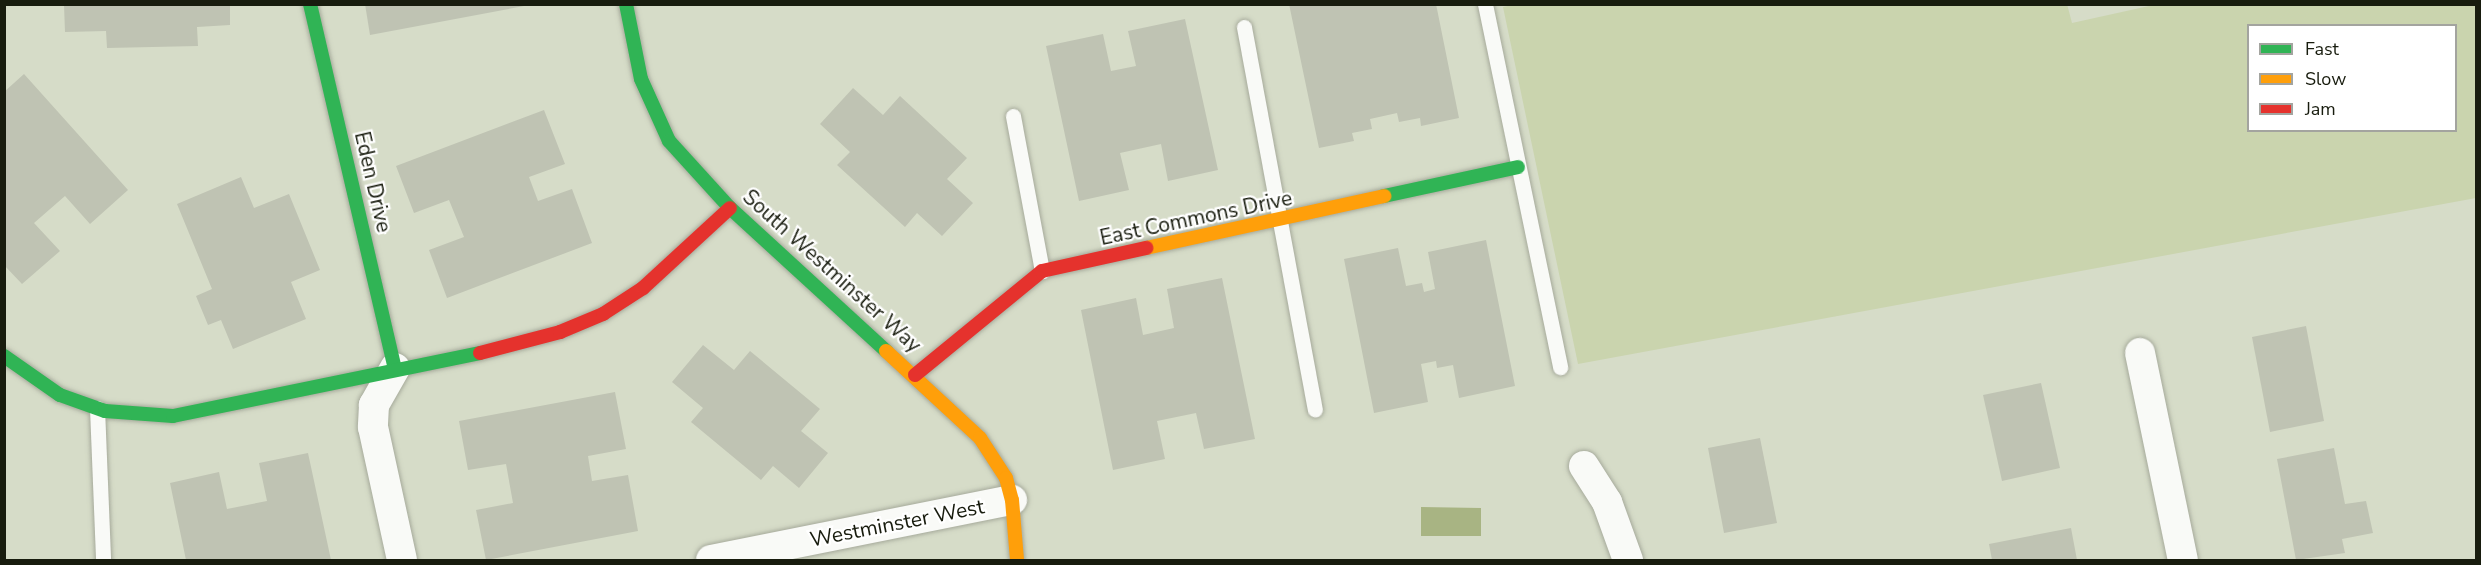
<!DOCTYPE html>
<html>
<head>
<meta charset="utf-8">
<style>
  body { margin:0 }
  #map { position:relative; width:2481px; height:565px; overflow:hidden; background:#d6dcc8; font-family:"Nunito Sans",sans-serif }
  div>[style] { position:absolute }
  .green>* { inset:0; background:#cad4ae }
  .water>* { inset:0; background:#a8b483 }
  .building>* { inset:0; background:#bfc3b3 }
  .roads { filter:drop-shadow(0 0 2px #a6aa9b) drop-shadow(0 0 2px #a6aa9b) }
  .lane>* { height:15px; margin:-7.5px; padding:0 7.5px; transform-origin:7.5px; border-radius:7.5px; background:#f9faf7 }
  .street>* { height:30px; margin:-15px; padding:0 15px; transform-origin:15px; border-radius:15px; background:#f9faf7 }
  .fast>* { height:14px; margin:-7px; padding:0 7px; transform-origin:7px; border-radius:7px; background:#30b455 }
  .slow>* { height:14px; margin:-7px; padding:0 7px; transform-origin:7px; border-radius:7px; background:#ff9f0a }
  .jam>* { height:14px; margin:-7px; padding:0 7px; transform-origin:7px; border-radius:7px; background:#e5322d }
  span { translate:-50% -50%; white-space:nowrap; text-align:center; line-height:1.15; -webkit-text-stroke:4.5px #fff; paint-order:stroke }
  .street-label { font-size:21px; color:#181c0e }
  .frame { position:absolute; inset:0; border:6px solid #181c0e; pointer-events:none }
  .legend { position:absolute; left:2247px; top:24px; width:210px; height:108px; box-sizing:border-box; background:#fff; border:2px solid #a3a49f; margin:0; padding:8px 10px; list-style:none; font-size:18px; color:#181c0e }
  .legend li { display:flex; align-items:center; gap:12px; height:30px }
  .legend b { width:30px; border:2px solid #a3a49f }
</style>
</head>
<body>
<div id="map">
  <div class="green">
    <div style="clip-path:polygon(evenodd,1517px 4px,2067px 4px,2072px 23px,2158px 4px,2476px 5px,2476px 198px,1578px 364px,1503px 7px,1517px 4px,2248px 26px,2456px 26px,2456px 130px,2248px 130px,2248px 26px)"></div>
  </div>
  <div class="water">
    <div style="clip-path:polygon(1421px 507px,1481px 508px,1481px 536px,1421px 536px)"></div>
  </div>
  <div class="building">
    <div style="clip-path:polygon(365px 4px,524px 4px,524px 6px,370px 35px)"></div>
    <div style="clip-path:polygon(1289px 4px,1436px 4px,1459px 118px,1421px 126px,1420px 118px,1399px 122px,1397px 113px,1370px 119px,1372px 129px,1352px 133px,1354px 141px,1319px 148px)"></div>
    <div style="clip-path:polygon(64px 5px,230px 5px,230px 25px,197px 27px,198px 46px,107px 48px,106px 31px,65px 32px)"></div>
    <div style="clip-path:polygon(1185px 19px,1218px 170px,1168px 181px,1161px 144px,1120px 153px,1129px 190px,1079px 201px,1046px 46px,1103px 34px,1111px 71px,1136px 66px,1128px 31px)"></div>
    <div style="clip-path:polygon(24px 74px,128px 190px,90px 224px,65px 196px,34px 223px,60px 251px,22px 284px,4px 265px,4px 92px)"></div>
    <div style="clip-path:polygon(853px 88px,883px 115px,900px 96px,967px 158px,947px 179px,973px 203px,942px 236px,917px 213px,905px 227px,837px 165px,850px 152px,820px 124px)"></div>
    <div style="clip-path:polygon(544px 110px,565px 164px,529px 177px,538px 201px,572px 189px,592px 243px,447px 298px,429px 250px,464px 237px,449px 200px,414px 213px,396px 166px)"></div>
    <div style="clip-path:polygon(241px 177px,254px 208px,289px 194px,320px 270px,291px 282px,306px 319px,233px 349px,221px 320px,208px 325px,196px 296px,212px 289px,177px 204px)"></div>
    <div style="clip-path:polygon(1486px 240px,1515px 386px,1459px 398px,1453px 365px,1437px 368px,1436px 361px,1421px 364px,1428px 402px,1374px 413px,1344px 259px,1398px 248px,1406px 286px,1422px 283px,1424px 292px,1435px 289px,1428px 252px)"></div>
    <div style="clip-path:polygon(1222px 278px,1255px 439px,1204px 449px,1196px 413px,1157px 421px,1165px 459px,1113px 470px,1081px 310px,1136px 298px,1143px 335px,1174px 328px,1167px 289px)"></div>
    <div style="clip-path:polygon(2306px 326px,2324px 421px,2270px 432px,2252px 337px)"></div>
    <div style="clip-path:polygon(703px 345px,734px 370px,750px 351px,820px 409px,801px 431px,828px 453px,799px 488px,773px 466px,761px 480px,691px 422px,703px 408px,672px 382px)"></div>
    <div style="clip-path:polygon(2041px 383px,2060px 468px,2002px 481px,1983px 395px)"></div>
    <div style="clip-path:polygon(615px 392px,626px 449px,588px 456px,592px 481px,628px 475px,638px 531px,486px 560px,476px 510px,513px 503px,506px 464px,468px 470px,459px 421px)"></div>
    <div style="clip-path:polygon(1760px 438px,1777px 523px,1724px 533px,1708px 448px)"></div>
    <div style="clip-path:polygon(2334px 448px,2345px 504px,2366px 501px,2373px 533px,2342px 539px,2345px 553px,2296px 560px,2277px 459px)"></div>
    <div style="clip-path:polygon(308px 453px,331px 560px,186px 560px,170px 483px,219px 472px,227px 509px,267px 501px,259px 463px)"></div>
    <div style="clip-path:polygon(2071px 528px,2077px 560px,1992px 560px,1989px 544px)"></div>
  </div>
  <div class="roads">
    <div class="lane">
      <div style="left:1485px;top:4px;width:371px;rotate:78.3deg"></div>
      <div style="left:1244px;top:27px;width:389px;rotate:79.5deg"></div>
      <div style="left:1013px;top:116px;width:158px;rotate:79.4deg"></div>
      <div style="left:97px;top:408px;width:152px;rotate:87.7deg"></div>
    </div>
    <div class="street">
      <div style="left:2140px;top:353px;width:211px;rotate:78.3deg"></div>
      <div style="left:395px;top:368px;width:43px;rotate:119.6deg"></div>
      <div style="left:374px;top:405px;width:22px;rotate:93deg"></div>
      <div style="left:373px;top:427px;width:136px;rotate:77.7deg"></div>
      <div style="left:1584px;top:466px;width:43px;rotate:57.4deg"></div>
      <div style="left:1607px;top:502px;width:62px;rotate:70.1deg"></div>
      <div style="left:711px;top:560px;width:307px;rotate:-11.3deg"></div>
    </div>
    <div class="fast">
      <div style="left:310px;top:4px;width:374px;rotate:76.9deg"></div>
      <div style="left:626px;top:4px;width:76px;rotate:78.7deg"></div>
      <div style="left:641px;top:79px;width:68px;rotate:65.7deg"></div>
      <div style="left:669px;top:141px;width:91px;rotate:47.7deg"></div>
      <div style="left:730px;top:208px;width:212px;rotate:42.5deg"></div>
      <div style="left:1384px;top:196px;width:137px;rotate:-12.2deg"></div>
      <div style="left:4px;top:356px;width:68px;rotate:34.9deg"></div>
      <div style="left:60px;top:395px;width:48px;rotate:19.6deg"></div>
      <div style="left:105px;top:411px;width:68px;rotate:4.2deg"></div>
      <div style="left:173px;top:416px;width:313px;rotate:-11.6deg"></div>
    </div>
    <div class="slow">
      <div style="left:1146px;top:248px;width:244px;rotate:-12.3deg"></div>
      <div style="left:886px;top:351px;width:128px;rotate:42.8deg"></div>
      <div style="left:980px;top:438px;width:48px;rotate:57deg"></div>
      <div style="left:1006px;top:478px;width:23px;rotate:75deg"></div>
      <div style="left:1012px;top:500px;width:60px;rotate:85.2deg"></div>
    </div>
    <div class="jam">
      <div style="left:480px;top:353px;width:83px;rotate:-14.7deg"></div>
      <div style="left:560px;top:332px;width:47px;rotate:-22.7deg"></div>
      <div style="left:603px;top:314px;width:48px;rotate:-33deg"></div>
      <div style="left:643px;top:288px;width:118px;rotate:-42.6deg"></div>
      <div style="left:915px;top:375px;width:164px;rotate:-39.3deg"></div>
      <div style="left:1042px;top:271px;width:107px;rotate:-12.5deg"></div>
    </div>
  </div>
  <div class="street-label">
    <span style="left:373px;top:182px;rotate:77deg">Eden Drive</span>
    <span style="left:1196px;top:218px;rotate:-12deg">East Commons Drive</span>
    <span style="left:832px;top:271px;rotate:42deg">South Westminster Way</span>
    <span style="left:897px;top:523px;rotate:-11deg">Westminster West</span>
  </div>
  <div class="frame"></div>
  <ul class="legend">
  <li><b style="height:8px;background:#30b455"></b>Fast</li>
  <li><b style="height:8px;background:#ff9f0a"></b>Slow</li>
  <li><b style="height:8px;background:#e5322d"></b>Jam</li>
  </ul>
</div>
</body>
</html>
